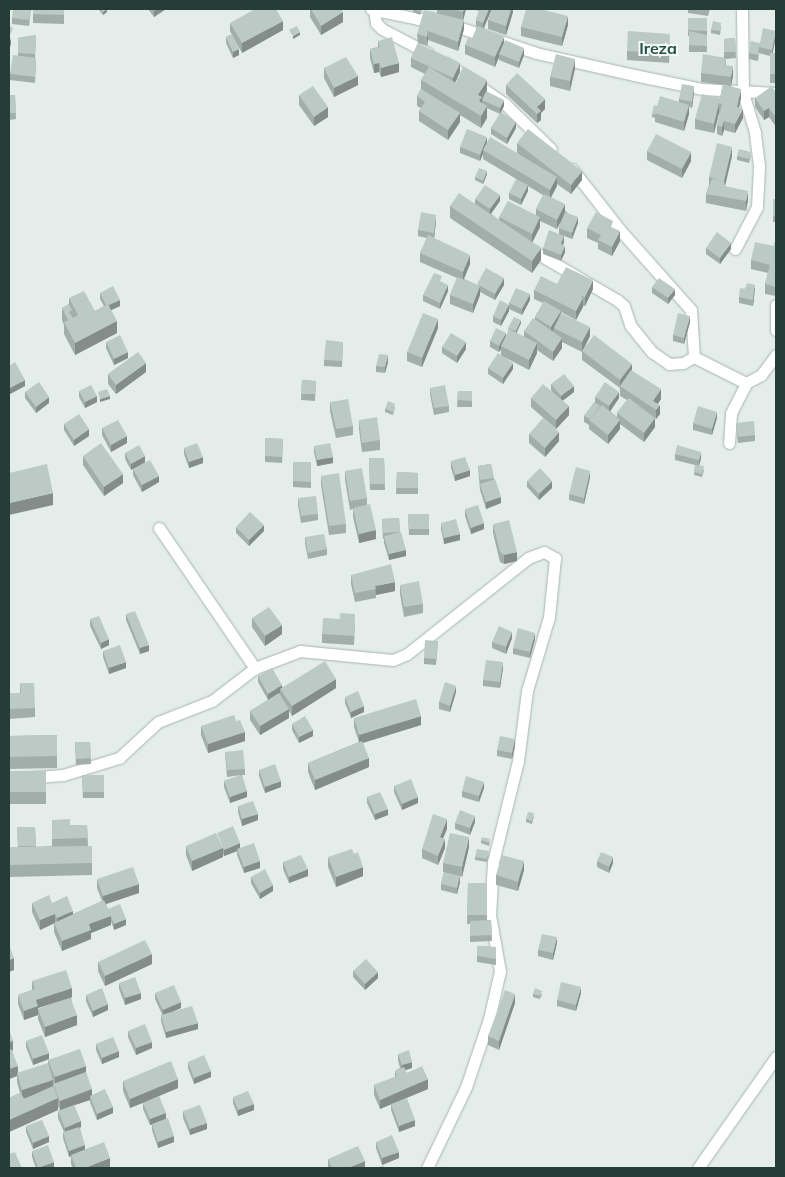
<!DOCTYPE html>
<html>
<head>
<meta charset="utf-8">
<style>
  body { margin:0 }
  #map { position:relative; width:785px; height:1177px; overflow:hidden; background:#e4ede9; font-family:Mulish,sans-serif }
  div>[style] { position:absolute }
  .roads { filter:drop-shadow(0 0 1px #a7b5b0) drop-shadow(0 0 1px #a7b5b0) }
  .minor>* { height:11px; margin:-5.5px; padding:0 5.5px; transform-origin:5.5px; border-radius:5.5px; background:#fff }
  .wall>* { inset:0; background:#a2aea9 }
  .shaded-wall>* { inset:0; background:#848d8a }
  .building>* { inset:0; background:#bccac5 }
  span { translate:-50% -50%; white-space:nowrap; text-align:center; line-height:1.15; -webkit-text-stroke:4px #f5f9f7; paint-order:stroke }
  .quarter-label { font-size:16px; color:#214f44; font-weight:700 }
  .frame { position:absolute; inset:0; border:10px solid #243e37; pointer-events:none }
</style>
</head>
<body>
<div id="map">
  <div class="roads">
    <div class="minor">
      <div style="left:371px;top:9px;width:48px;rotate:12deg"></div>
      <div style="left:418px;top:19px;width:13px;rotate:-4deg"></div>
      <div style="left:431px;top:18px;width:111px;rotate:18.4deg"></div>
      <div style="left:536px;top:53px;width:100px;rotate:12.7deg"></div>
      <div style="left:634px;top:75px;width:69px;rotate:11.6deg"></div>
      <div style="left:702px;top:89px;width:74px;rotate:3.1deg"></div>
      <div style="left:374px;top:10px;width:13px;rotate:81deg"></div>
      <div style="left:376px;top:23px;width:8px;rotate:45deg"></div>
      <div style="left:382px;top:29px;width:52px;rotate:27.6deg"></div>
      <div style="left:446px;top:63px;width:72px;rotate:34.8deg"></div>
      <div style="left:505px;top:104px;width:64px;rotate:44.4deg"></div>
      <div style="left:528px;top:248px;width:103px;rotate:30.3deg"></div>
      <div style="left:617px;top:300px;width:9px;rotate:41deg"></div>
      <div style="left:624px;top:306px;width:20px;rotate:72deg"></div>
      <div style="left:630px;top:325px;width:35px;rotate:51deg"></div>
      <div style="left:652px;top:352px;width:21px;rotate:35deg"></div>
      <div style="left:669px;top:364px;width:14px;rotate:-4deg"></div>
      <div style="left:683px;top:363px;width:13px;rotate:-29deg"></div>
      <div style="left:694px;top:357px;width:47px;rotate:-93.7deg"></div>
      <div style="left:691px;top:310px;width:107px;rotate:-131.6deg"></div>
      <div style="left:620px;top:230px;width:78px;rotate:-128.2deg"></div>
      <div style="left:735px;top:249px;width:47px;rotate:-62.4deg"></div>
      <div style="left:757px;top:207px;width:41px;rotate:-87.2deg"></div>
      <div style="left:759px;top:166px;width:34px;rotate:-97deg"></div>
      <div style="left:755px;top:132px;width:41px;rotate:-107.1deg"></div>
      <div style="left:743px;top:93px;width:84px;rotate:-90.7deg"></div>
      <div style="left:776px;top:305px;width:25px;rotate:90deg"></div>
      <div style="left:694px;top:357px;width:58px;rotate:26.6deg"></div>
      <div style="left:729px;top:443px;width:30px;rotate:-86deg"></div>
      <div style="left:731px;top:413px;width:34px;rotate:-63deg"></div>
      <div style="left:746px;top:383px;width:17px;rotate:-28deg"></div>
      <div style="left:761px;top:375px;width:25px;rotate:-53deg"></div>
      <div style="left:159px;top:528px;width:170px;rotate:55.6deg"></div>
      <div style="left:9px;top:779px;width:54px;rotate:-4.2deg"></div>
      <div style="left:63px;top:775px;width:59px;rotate:-16.9deg"></div>
      <div style="left:119px;top:758px;width:53px;rotate:-42.7deg"></div>
      <div style="left:158px;top:722px;width:58px;rotate:-21.3deg"></div>
      <div style="left:212px;top:701px;width:54px;rotate:-37.5deg"></div>
      <div style="left:255px;top:668px;width:48px;rotate:-20.7deg"></div>
      <div style="left:300px;top:651px;width:93px;rotate:5.5deg"></div>
      <div style="left:393px;top:660px;width:15px;rotate:-23deg"></div>
      <div style="left:407px;top:654px;width:154px;rotate:-38.4deg"></div>
      <div style="left:528px;top:558px;width:17px;rotate:-21deg"></div>
      <div style="left:544px;top:552px;width:13px;rotate:29deg"></div>
      <div style="left:555px;top:558px;width:59px;rotate:95.8deg"></div>
      <div style="left:549px;top:617px;width:77px;rotate:106.6deg"></div>
      <div style="left:527px;top:691px;width:71px;rotate:97.3deg"></div>
      <div style="left:518px;top:761px;width:104px;rotate:103.9deg"></div>
      <div style="left:493px;top:862px;width:53px;rotate:93.2deg"></div>
      <div style="left:490px;top:915px;width:57px;rotate:79.9deg"></div>
      <div style="left:500px;top:971px;width:49px;rotate:102.9deg"></div>
      <div style="left:489px;top:1019px;width:72px;rotate:108.7deg"></div>
      <div style="left:466px;top:1087px;width:90px;rotate:115.7deg"></div>
      <div style="left:698px;top:1168px;width:136px;rotate:-54.9deg"></div>
    </div>
  </div>
  <div class="wall">
    <div style="clip-path:polygon(31px 9px,29px 26px,12px 24px,12px 18px)"></div>
    <div style="clip-path:polygon(33px 9px,64px 9px,64px 24px,33px 23px)"></div>
    <div style="clip-path:polygon(99px 9px,107px 9px,107px 12px,103px 15px,99px 10px)"></div>
    <div style="clip-path:polygon(148px 9px,166px 9px,154px 17px)"></div>
    <div style="clip-path:polygon(310px 9px,341px 9px,343px 22px,321px 35px,310px 17px)"></div>
    <div style="clip-path:polygon(413px 9px,422px 9px,420px 15px,413px 12px)"></div>
    <div style="clip-path:polygon(437px 9px,466px 9px,463px 20px,464px 29px,458px 51px,428px 40px,427px 46px,418px 43px,460px 72px,455px 83px,487px 92px,504px 106px,501px 112px,516px 128px,507px 144px,491px 134px,491px 128px,500px 114px,487px 108px,487px 118px,481px 128px,460px 115px,460px 122px,448px 140px,419px 121px,419px 111px,421px 108px,417px 106px,417px 96px,421px 89px,421px 80px,425px 74px,411px 67px,411px 58px,418px 43px,417px 34px,437px 13px)"></div>
    <div style="clip-path:polygon(474px 9px,492px 9px,484px 28px,504px 43px,524px 55px,519px 68px,499px 60px,499px 57px,495px 67px,465px 54px,465px 45px,472px 39px,477px 27px,476px 26px,476px 20px,479px 11px)"></div>
    <div style="clip-path:polygon(513px 9px,513px 12px,506px 35px,488px 29px,488px 20px)"></div>
    <div style="clip-path:polygon(688px 9px,710px 9px,708px 16px,688px 13px)"></div>
    <div style="clip-path:polygon(688px 18px,707px 18px,707px 52px,689px 52px,689px 36px,688px 36px)"></div>
    <div style="clip-path:polygon(230px 23px,283px 30px,242px 53px,234px 39px,239px 55px,233px 58px,226px 43px,226px 37px,232px 34px,230px 32px)"></div>
    <div style="clip-path:polygon(568px 25px,562px 46px,521px 36px,521px 27px)"></div>
    <div style="clip-path:polygon(721px 26px,720px 35px,711px 33px,711px 30px)"></div>
    <div style="clip-path:polygon(36px 35px,35px 58px,36px 64px,35px 83px,10px 80px,10px 74px,18px 56px,18px 38px)"></div>
    <div style="clip-path:polygon(776px 37px,772px 53px,776px 53px,776px 83px,770px 83px,770px 56px,759px 53px,758px 61px,749px 59px,749px 53px,760px 43px)"></div>
    <div style="clip-path:polygon(735px 38px,736px 58px,726px 59px,726px 65px,733px 76px,731px 86px,741px 98px,739px 108px,743px 118px,735px 133px,724px 130px,722px 136px,717px 134px,717px 125px,720px 113px,719px 113px,714px 133px,695px 129px,695px 119px,720px 98px,723px 85px,701px 82px,701px 73px,724px 57px,724px 39px)"></div>
    <div style="clip-path:polygon(378px 41px,399px 72px,381px 77px,379px 72px,374px 73px,370px 58px,370px 49px,378px 47px)"></div>
    <div style="clip-path:polygon(670px 43px,669px 63px,627px 60px,627px 51px)"></div>
    <div style="clip-path:polygon(324px 68px,358px 85px,334px 97px,324px 78px)"></div>
    <div style="clip-path:polygon(575px 68px,570px 91px,550px 86px,550px 77px)"></div>
    <div style="clip-path:polygon(506px 85px,545px 109px,541px 113px,541px 120px,537px 123px,506px 94px)"></div>
    <div style="clip-path:polygon(694px 92px,692px 108px,689px 107px,689px 114px,684px 131px,655px 122px,655px 118px,652px 117px,652px 114px,657px 106px,679px 102px,679px 99px)"></div>
    <div style="clip-path:polygon(776px 92px,776px 127px,769px 117px,764px 120px,755px 107px,755px 98px)"></div>
    <div style="clip-path:polygon(9px 95px,15px 95px,16px 119px,9px 120px)"></div>
    <div style="clip-path:polygon(299px 95px,328px 117px,314px 126px,299px 105px)"></div>
    <div style="clip-path:polygon(487px 143px,520px 155px,517px 153px,517px 143px,582px 180px,571px 194px,557px 184px,557px 186px,551px 197px,578px 223px,572px 239px,564px 236px,564px 242px,563px 245px,565px 252px,561px 261px,543px 254px,543px 248px,559px 234px,559px 228px,561px 221px,557px 229px,540px 221px,540px 227px,532px 242px,541px 260px,532px 273px,450px 218px,450px 206px,475px 204px,475px 199px,500px 201px,491px 214px,499px 220px,499px 217px,536px 216px,536px 209px,543px 195px,528px 186px,528px 191px,521px 205px,509px 199px,509px 193px,518px 180px,483px 159px,483px 154px,480px 161px,460px 153px,460px 147px)"></div>
    <div style="clip-path:polygon(647px 151px,691px 161px,682px 178px,647px 160px)"></div>
    <div style="clip-path:polygon(751px 155px,749px 163px,737px 160px,737px 156px)"></div>
    <div style="clip-path:polygon(732px 156px,725px 186px,748px 200px,746px 211px,706px 203px,706px 194px,709px 185px,709px 177px)"></div>
    <div style="clip-path:polygon(487px 174px,483px 184px,475px 180px,475px 177px)"></div>
    <div style="clip-path:polygon(773px 199px,776px 199px,776px 222px,773px 222px)"></div>
    <div style="clip-path:polygon(436px 221px,434px 238px,470px 264px,464px 279px,477px 285px,504px 285px,495px 300px,480px 292px,480px 295px,473px 313px,450px 304px,450px 295px,457px 278px,420px 262px,420px 253px,427px 238px,418px 236px,418px 230px)"></div>
    <div style="clip-path:polygon(587px 228px,620px 241px,612px 256px,598px 249px,598px 243px,587px 238px)"></div>
    <div style="clip-path:polygon(776px 243px,776px 296px,765px 294px,765px 284px,768px 273px,751px 269px,751px 260px,774px 246px)"></div>
    <div style="clip-path:polygon(706px 248px,731px 249px,720px 264px,706px 254px)"></div>
    <div style="clip-path:polygon(442px 282px,448px 291px,440px 309px,423px 301px,423px 295px)"></div>
    <div style="clip-path:polygon(557px 284px,593px 289px,585px 306px,583px 306px,576px 320px,561px 312px,561px 315px,590px 336px,582px 352px,562px 342px,562px 348px,553px 361px,537px 350px,537px 353px,529px 370px,504px 357px,513px 369px,503px 384px,488px 374px,488px 368px,501px 355px,501px 349px,499px 352px,490px 347px,490px 341px,506px 336px,509px 331px,508px 328px,521px 323px,516px 333px,524px 337px,524px 331px,535px 320px,535px 317px,543px 303px,534px 299px,534px 290px)"></div>
    <div style="clip-path:polygon(652px 287px,675px 295px,668px 304px,652px 293px)"></div>
    <div style="clip-path:polygon(755px 288px,753px 306px,739px 303px,739px 297px,745px 289px)"></div>
    <div style="clip-path:polygon(100px 293px,120px 306px,111px 310px,117px 333px,75px 355px,64px 334px,64px 325px,62px 320px,62px 308px,69px 304px,69px 298px,95px 311px,104px 306px,100px 299px)"></div>
    <div style="clip-path:polygon(530px 300px,522px 315px,509px 309px,509px 311px,501px 326px,493px 322px,493px 316px,509px 305px,509px 303px)"></div>
    <div style="clip-path:polygon(690px 322px,684px 344px,673px 341px,673px 335px)"></div>
    <div style="clip-path:polygon(438px 328px,422px 367px,407px 361px,407px 352px)"></div>
    <div style="clip-path:polygon(106px 342px,128px 358px,114px 365px,106px 348px)"></div>
    <div style="clip-path:polygon(343px 342px,342px 367px,324px 366px,324px 360px)"></div>
    <div style="clip-path:polygon(442px 347px,466px 349px,457px 363px,442px 353px)"></div>
    <div style="clip-path:polygon(582px 351px,632px 371px,661px 399px,658px 404px,660px 414px,656px 419px,655px 418px,655px 427px,644px 442px,620px 424px,620px 429px,608px 444px,589px 429px,589px 425px,584px 422px,584px 416px,595px 402px,595px 397px,619px 398px,610px 411px,617px 417px,617px 413px,627px 400px,620px 396px,620px 388px,582px 360px)"></div>
    <div style="clip-path:polygon(388px 362px,385px 373px,376px 372px,376px 366px)"></div>
    <div style="clip-path:polygon(9px 366px,25px 386px,10px 394px,9px 391px)"></div>
    <div style="clip-path:polygon(146px 372px,116px 394px,108px 384px,108px 374px)"></div>
    <div style="clip-path:polygon(302px 380px,316px 381px,315px 401px,301px 400px)"></div>
    <div style="clip-path:polygon(551px 384px,574px 392px,562px 401px,569px 415px,556px 429px,531px 407px,531px 398px,553px 393px,551px 390px)"></div>
    <div style="clip-path:polygon(430px 388px,449px 406px,449px 412px,434px 415px,430px 394px)"></div>
    <div style="clip-path:polygon(79px 391px,97px 402px,85px 408px,79px 397px)"></div>
    <div style="clip-path:polygon(458px 391px,472px 391px,472px 407px,457px 407px)"></div>
    <div style="clip-path:polygon(25px 392px,49px 403px,36px 413px,25px 398px)"></div>
    <div style="clip-path:polygon(330px 402px,353px 426px,353px 435px,336px 438px,330px 411px)"></div>
    <div style="clip-path:polygon(395px 407px,393px 415px,385px 412px,385px 409px)"></div>
    <div style="clip-path:polygon(717px 418px,712px 435px,693px 430px,693px 423px)"></div>
    <div style="clip-path:polygon(359px 420px,380px 440px,380px 450px,362px 452px,359px 429px)"></div>
    <div style="clip-path:polygon(736px 423px,755px 435px,755px 441px,738px 443px)"></div>
    <div style="clip-path:polygon(64px 424px,89px 436px,74px 446px,64px 430px)"></div>
    <div style="clip-path:polygon(102px 428px,127px 443px,111px 452px,102px 435px)"></div>
    <div style="clip-path:polygon(529px 434px,559px 441px,545px 457px,529px 443px)"></div>
    <div style="clip-path:polygon(265px 438px,283px 439px,282px 463px,265px 462px)"></div>
    <div style="clip-path:polygon(314px 446px,333px 463px,317px 466px,314px 452px)"></div>
    <div style="clip-path:polygon(184px 448px,203px 463px,189px 468px,184px 454px)"></div>
    <div style="clip-path:polygon(125px 453px,145px 462px,159px 482px,142px 492px,133px 475px,133px 469px,144px 463px,131px 470px,125px 459px)"></div>
    <div style="clip-path:polygon(675px 454px,701px 458px,699px 466px,704px 470px,702px 477px,694px 475px,695px 465px,675px 460px)"></div>
    <div style="clip-path:polygon(83px 456px,123px 483px,104px 496px,83px 465px)"></div>
    <div style="clip-path:polygon(369px 458px,384px 458px,385px 490px,370px 490px)"></div>
    <div style="clip-path:polygon(451px 461px,470px 476px,455px 481px,451px 468px)"></div>
    <div style="clip-path:polygon(293px 462px,311px 462px,311px 488px,293px 487px)"></div>
    <div style="clip-path:polygon(491px 464px,494px 479px,501px 503px,486px 509px,480px 490px,478px 466px)"></div>
    <div style="clip-path:polygon(345px 471px,367px 498px,367px 505px,376px 539px,359px 543px,353px 517px,353px 509px,350px 510px,345px 480px)"></div>
    <div style="clip-path:polygon(397px 472px,418px 473px,418px 494px,396px 494px)"></div>
    <div style="clip-path:polygon(321px 476px,346px 524px,346px 533px,329px 535px,321px 485px)"></div>
    <div style="clip-path:polygon(590px 477px,584px 504px,569px 500px,569px 494px)"></div>
    <div style="clip-path:polygon(527px 481px,552px 488px,539px 500px,527px 487px)"></div>
    <div style="clip-path:polygon(298px 498px,318px 514px,318px 520px,301px 523px,298px 505px)"></div>
    <div style="clip-path:polygon(465px 509px,484px 529px,471px 534px,465px 516px)"></div>
    <div style="clip-path:polygon(408px 514px,429px 514px,429px 535px,409px 535px)"></div>
    <div style="clip-path:polygon(399px 518px,400px 533px,406px 556px,389px 560px,384px 543px,384px 539px,383px 539px,382px 519px)"></div>
    <div style="clip-path:polygon(441px 523px,460px 540px,444px 544px,441px 529px)"></div>
    <div style="clip-path:polygon(493px 524px,517px 561px,504px 564px,500px 562px,493px 533px)"></div>
    <div style="clip-path:polygon(236px 527px,264px 531px,249px 546px,236px 533px)"></div>
    <div style="clip-path:polygon(305px 537px,327px 549px,327px 555px,308px 559px,305px 543px)"></div>
    <div style="clip-path:polygon(351px 575px,395px 591px,376px 595px,376px 598px,355px 602px,351px 584px)"></div>
    <div style="clip-path:polygon(400px 585px,423px 604px,423px 613px,404px 617px,400px 594px)"></div>
    <div style="clip-path:polygon(126px 614px,149px 651px,140px 654px,126px 620px)"></div>
    <div style="clip-path:polygon(252px 618px,282px 634px,265px 646px,252px 627px)"></div>
    <div style="clip-path:polygon(90px 619px,109px 645px,101px 649px,90px 626px)"></div>
    <div style="clip-path:polygon(355px 623px,354px 645px,322px 643px,322px 634px)"></div>
    <div style="clip-path:polygon(512px 638px,506px 654px,492px 648px,492px 642px)"></div>
    <div style="clip-path:polygon(535px 639px,530px 658px,513px 654px,513px 648px)"></div>
    <div style="clip-path:polygon(438px 641px,436px 665px,424px 664px,424px 658px)"></div>
    <div style="clip-path:polygon(103px 651px,126px 668px,109px 674px,103px 657px)"></div>
    <div style="clip-path:polygon(503px 668px,500px 688px,483px 686px,483px 680px)"></div>
    <div style="clip-path:polygon(258px 676px,282px 687px,336px 688px,292px 716px,289px 711px,289px 718px,260px 735px,250px 720px,250px 711px,268px 700px,258px 682px)"></div>
    <div style="clip-path:polygon(20px 683px,35px 708px,35px 717px,9px 719px,9px 693px,20px 693px)"></div>
    <div style="clip-path:polygon(456px 692px,450px 712px,439px 709px,439px 702px)"></div>
    <div style="clip-path:polygon(345px 697px,364px 712px,351px 718px,345px 703px)"></div>
    <div style="clip-path:polygon(354px 718px,421px 725px,363px 743px,369px 767px,315px 790px,308px 772px,308px 763px,359px 742px,354px 727px)"></div>
    <div style="clip-path:polygon(236px 721px,245px 741px,208px 753px,201px 735px,201px 726px)"></div>
    <div style="clip-path:polygon(292px 724px,313px 736px,299px 743px,292px 730px)"></div>
    <div style="clip-path:polygon(57px 735px,57px 768px,9px 769px,9px 736px)"></div>
    <div style="clip-path:polygon(75px 742px,90px 742px,91px 764px,76px 765px)"></div>
    <div style="clip-path:polygon(515px 745px,512px 759px,497px 756px,497px 750px)"></div>
    <div style="clip-path:polygon(225px 752px,245px 769px,245px 775px,242px 775px,247px 797px,230px 803px,224px 787px,224px 781px,241px 775px,227px 777px)"></div>
    <div style="clip-path:polygon(259px 770px,281px 787px,265px 793px,259px 776px)"></div>
    <div style="clip-path:polygon(9px 771px,46px 771px,46px 804px,9px 804px)"></div>
    <div style="clip-path:polygon(82px 775px,104px 775px,104px 798px,83px 798px)"></div>
    <div style="clip-path:polygon(394px 786px,418px 803px,402px 810px,394px 792px)"></div>
    <div style="clip-path:polygon(484px 788px,479px 802px,462px 797px,462px 791px)"></div>
    <div style="clip-path:polygon(367px 797px,388px 815px,375px 820px,367px 803px)"></div>
    <div style="clip-path:polygon(238px 806px,258px 820px,242px 826px,238px 812px)"></div>
    <div style="clip-path:polygon(534px 816px,532px 824px,526px 822px,526px 819px)"></div>
    <div style="clip-path:polygon(52px 820px,70px 825px,87px 825px,88px 846px,92px 846px,92px 875px,9px 877px,9px 847px,18px 847px,17px 827px,35px 827px,36px 847px,52px 846px)"></div>
    <div style="clip-path:polygon(475px 822px,470px 835px,455px 829px,455px 823px)"></div>
    <div style="clip-path:polygon(447px 829px,443px 838px,445px 848px,438px 865px,422px 858px,422px 849px)"></div>
    <div style="clip-path:polygon(481px 840px,490px 842px,489px 846px,481px 843px)"></div>
    <div style="clip-path:polygon(186px 846px,240px 848px,260px 868px,244px 873px,237px 855px,237px 851px,224px 856px,223px 854px,223px 857px,192px 871px,186px 855px)"></div>
    <div style="clip-path:polygon(469px 847px,462px 877px,460px 876px,460px 882px,457px 894px,441px 890px,441px 884px,444px 872px,443px 872px,443px 863px)"></div>
    <div style="clip-path:polygon(489px 855px,487px 862px,475px 860px,475px 857px)"></div>
    <div style="clip-path:polygon(328px 857px,363px 876px,336px 887px,328px 867px)"></div>
    <div style="clip-path:polygon(597px 861px,613px 863px,609px 873px,597px 867px)"></div>
    <div style="clip-path:polygon(283px 862px,308px 876px,289px 883px,283px 869px)"></div>
    <div style="clip-path:polygon(524px 870px,518px 891px,496px 885px,496px 875px)"></div>
    <div style="clip-path:polygon(251px 877px,273px 891px,260px 899px,251px 883px)"></div>
    <div style="clip-path:polygon(97px 879px,139px 893px,106px 904px,108px 909px,126px 925px,114px 930px,111px 921px,111px 925px,91px 933px,91px 939px,62px 951px,54px 932px,54px 923px,40px 930px,32px 912px,32px 903px,52px 903px,73px 914px,102px 901px,97px 888px)"></div>
    <div style="clip-path:polygon(468px 883px,487px 883px,487px 920px,491px 920px,492px 941px,470px 942px,470px 924px,467px 924px)"></div>
    <div style="clip-path:polygon(557px 943px,553px 960px,538px 956px,538px 950px)"></div>
    <div style="clip-path:polygon(477px 946px,496px 947px,496px 965px,477px 962px)"></div>
    <div style="clip-path:polygon(98px 962px,152px 964px,105px 986px,98px 971px)"></div>
    <div style="clip-path:polygon(353px 971px,378px 978px,365px 990px,353px 977px)"></div>
    <div style="clip-path:polygon(32px 981px,72px 997px,71px 998px,77px 1025px,45px 1037px,38px 1019px,38px 1009px,64px 1000px,38px 1008px,38px 1015px,24px 1020px,18px 1004px,18px 995px,32px 990px)"></div>
    <div style="clip-path:polygon(119px 983px,141px 999px,125px 1005px,119px 989px)"></div>
    <div style="clip-path:polygon(155px 993px,181px 1008px,173px 1011px,198px 1029px,166px 1038px,161px 1021px,161px 1015px,162px 1014px,155px 999px)"></div>
    <div style="clip-path:polygon(581px 993px,576px 1011px,557px 1006px,557px 1000px)"></div>
    <div style="clip-path:polygon(533px 994px,542px 994px,540px 999px,533px 997px)"></div>
    <div style="clip-path:polygon(86px 995px,108px 1010px,93px 1017px,86px 1001px)"></div>
    <div style="clip-path:polygon(515px 1003px,499px 1050px,488px 1045px,488px 1036px)"></div>
    <div style="clip-path:polygon(9px 1029px,13px 1050px,12px 1050px,18px 1073px,48px 1066px,48px 1060px,86px 1072px,92px 1095px,113px 1113px,97px 1120px,90px 1102px,90px 1100px,74px 1105px,81px 1127px,80px 1128px,85px 1149px,110px 1168px,73px 1168px,71px 1164px,71px 1156px,69px 1157px,63px 1138px,63px 1132px,64px 1132px,58px 1118px,58px 1111px,60px 1110px,58px 1106px,58px 1110px,9px 1132px,9px 1098px,20px 1093px,17px 1082px,17px 1076px,9px 1079px)"></div>
    <div style="clip-path:polygon(128px 1031px,152px 1048px,136px 1055px,128px 1037px)"></div>
    <div style="clip-path:polygon(26px 1041px,49px 1059px,33px 1065px,26px 1047px)"></div>
    <div style="clip-path:polygon(96px 1044px,119px 1057px,102px 1064px,96px 1050px)"></div>
    <div style="clip-path:polygon(398px 1054px,412px 1068px,405px 1070px,407px 1073px,428px 1089px,401px 1100px,415px 1126px,399px 1132px,391px 1110px,391px 1104px,380px 1109px,374px 1095px,374px 1085px,395px 1077px,395px 1071px,400px 1068px,398px 1060px)"></div>
    <div style="clip-path:polygon(188px 1062px,211px 1077px,194px 1084px,188px 1068px)"></div>
    <div style="clip-path:polygon(123px 1081px,178px 1088px,159px 1096px,174px 1142px,158px 1148px,152px 1130px,152px 1125px,150px 1125px,143px 1109px,143px 1103px,130px 1108px,123px 1091px)"></div>
    <div style="clip-path:polygon(233px 1097px,254px 1110px,238px 1116px,233px 1103px)"></div>
    <div style="clip-path:polygon(183px 1111px,207px 1129px,190px 1135px,183px 1118px)"></div>
    <div style="clip-path:polygon(26px 1126px,49px 1142px,33px 1149px,26px 1132px)"></div>
    <div style="clip-path:polygon(376px 1142px,399px 1158px,382px 1165px,376px 1148px)"></div>
    <div style="clip-path:polygon(32px 1151px,54px 1168px,36px 1168px,32px 1157px)"></div>
    <div style="clip-path:polygon(328px 1159px,365px 1168px,328px 1168px)"></div>
  </div>
  <div class="shaded-wall">
    <div style="clip-path:polygon(107px 9px,107px 12px,103px 15px,103px 12px)"></div>
    <div style="clip-path:polygon(157px 9px,166px 9px,154px 17px,154px 11px)"></div>
    <div style="clip-path:polygon(464px 9px,466px 9px,463px 21px,463px 12px)"></div>
    <div style="clip-path:polygon(489px 9px,492px 9px,483px 29px,483px 23px)"></div>
    <div style="clip-path:polygon(511px 9px,513px 9px,513px 12px,506px 35px,506px 26px)"></div>
    <div style="clip-path:polygon(343px 12px,343px 22px,321px 35px,321px 26px)"></div>
    <div style="clip-path:polygon(568px 16px,568px 25px,562px 46px,562px 37px)"></div>
    <div style="clip-path:polygon(464px 20px,464px 29px,458px 51px,458px 42px)"></div>
    <div style="clip-path:polygon(283px 21px,283px 30px,242px 53px,242px 43px)"></div>
    <div style="clip-path:polygon(428px 31px,428px 40px,427px 46px,427px 37px)"></div>
    <div style="clip-path:polygon(776px 31px,776px 37px,772px 56px,772px 50px)"></div>
    <div style="clip-path:polygon(300px 32px,300px 35px,293px 39px,293px 36px)"></div>
    <div style="clip-path:polygon(504px 37px,504px 46px,499px 54px,499px 57px,495px 67px,495px 57px)"></div>
    <div style="clip-path:polygon(11px 38px,11px 44px,9px 50px,9px 44px)"></div>
    <div style="clip-path:polygon(524px 48px,524px 55px,519px 68px,519px 62px)"></div>
    <div style="clip-path:polygon(239px 49px,239px 55px,233px 58px,233px 52px)"></div>
    <div style="clip-path:polygon(575px 59px,575px 68px,570px 91px,570px 81px)"></div>
    <div style="clip-path:polygon(379px 63px,379px 72px,374px 73px,374px 64px)"></div>
    <div style="clip-path:polygon(399px 63px,399px 72px,381px 77px,381px 68px)"></div>
    <div style="clip-path:polygon(460px 63px,460px 72px,453px 87px,453px 78px)"></div>
    <div style="clip-path:polygon(733px 66px,733px 76px,731px 86px,731px 77px)"></div>
    <div style="clip-path:polygon(358px 76px,358px 85px,334px 97px,334px 88px)"></div>
    <div style="clip-path:polygon(487px 80px,487px 92px,482px 101px,482px 110px,478px 95px)"></div>
    <div style="clip-path:polygon(694px 86px,694px 92px,692px 108px,692px 102px)"></div>
    <div style="clip-path:polygon(741px 89px,741px 98px,737px 116px,737px 107px)"></div>
    <div style="clip-path:polygon(545px 99px,545px 109px,541px 113px,541px 120px,537px 123px,537px 107px)"></div>
    <div style="clip-path:polygon(504px 100px,504px 106px,500px 114px,500px 108px)"></div>
    <div style="clip-path:polygon(719px 103px,719px 113px,714px 133px,714px 124px)"></div>
    <div style="clip-path:polygon(689px 105px,689px 114px,684px 131px,684px 122px)"></div>
    <div style="clip-path:polygon(487px 106px,487px 118px,481px 128px,481px 116px)"></div>
    <div style="clip-path:polygon(328px 107px,328px 117px,314px 126px,314px 117px)"></div>
    <div style="clip-path:polygon(769px 108px,769px 117px,764px 120px,764px 111px)"></div>
    <div style="clip-path:polygon(743px 109px,743px 118px,735px 133px,735px 124px)"></div>
    <div style="clip-path:polygon(460px 113px,460px 122px,448px 140px,448px 130px)"></div>
    <div style="clip-path:polygon(724px 121px,724px 130px,722px 136px,722px 127px)"></div>
    <div style="clip-path:polygon(516px 122px,516px 128px,507px 144px,507px 138px)"></div>
    <div style="clip-path:polygon(487px 137px,487px 143px,483px 150px,483px 154px,480px 161px,480px 155px)"></div>
    <div style="clip-path:polygon(732px 147px,732px 156px,724px 190px,724px 181px)"></div>
    <div style="clip-path:polygon(691px 152px,691px 161px,682px 178px,682px 169px)"></div>
    <div style="clip-path:polygon(487px 171px,487px 174px,483px 184px,483px 181px)"></div>
    <div style="clip-path:polygon(582px 171px,582px 180px,571px 194px,571px 185px)"></div>
    <div style="clip-path:polygon(557px 177px,557px 186px,550px 199px,550px 190px)"></div>
    <div style="clip-path:polygon(528px 185px,528px 191px,521px 205px,521px 199px)"></div>
    <div style="clip-path:polygon(748px 191px,748px 200px,746px 211px,746px 201px)"></div>
    <div style="clip-path:polygon(500px 195px,500px 201px,490px 215px,490px 209px)"></div>
    <div style="clip-path:polygon(565px 204px,565px 213px,557px 229px,557px 220px)"></div>
    <div style="clip-path:polygon(436px 215px,436px 221px,434px 239px,434px 233px)"></div>
    <div style="clip-path:polygon(540px 217px,540px 227px,532px 243px,532px 234px)"></div>
    <div style="clip-path:polygon(578px 217px,578px 223px,572px 239px,572px 233px)"></div>
    <div style="clip-path:polygon(620px 231px,620px 241px,612px 256px,612px 247px)"></div>
    <div style="clip-path:polygon(564px 236px,564px 242px,561px 250px,561px 244px)"></div>
    <div style="clip-path:polygon(731px 243px,731px 249px,720px 264px,720px 258px)"></div>
    <div style="clip-path:polygon(565px 246px,565px 252px,561px 261px,561px 255px)"></div>
    <div style="clip-path:polygon(541px 248px,541px 260px,532px 273px,532px 261px)"></div>
    <div style="clip-path:polygon(470px 255px,470px 264px,463px 281px,463px 272px)"></div>
    <div style="clip-path:polygon(504px 278px,504px 285px,495px 300px,495px 294px)"></div>
    <div style="clip-path:polygon(593px 280px,593px 289px,585px 306px,585px 297px)"></div>
    <div style="clip-path:polygon(448px 285px,448px 291px,440px 309px,440px 303px)"></div>
    <div style="clip-path:polygon(755px 285px,754px 296px,753px 306px,753px 292px)"></div>
    <div style="clip-path:polygon(480px 286px,480px 295px,473px 313px,473px 304px)"></div>
    <div style="clip-path:polygon(675px 289px,675px 295px,668px 304px,668px 298px)"></div>
    <div style="clip-path:polygon(530px 294px,530px 300px,522px 315px,522px 309px)"></div>
    <div style="clip-path:polygon(583px 298px,583px 307px,576px 320px,576px 311px)"></div>
    <div style="clip-path:polygon(120px 300px,120px 306px,107px 312px,107px 306px)"></div>
    <div style="clip-path:polygon(509px 305px,509px 311px,501px 326px,501px 320px)"></div>
    <div style="clip-path:polygon(561px 311px,561px 317px,551px 333px,551px 327px)"></div>
    <div style="clip-path:polygon(690px 316px,690px 322px,684px 344px,684px 338px)"></div>
    <div style="clip-path:polygon(438px 319px,438px 328px,422px 367px,422px 358px)"></div>
    <div style="clip-path:polygon(521px 320px,521px 323px,516px 334px,516px 331px)"></div>
    <div style="clip-path:polygon(117px 321px,117px 333px,75px 355px,75px 343px)"></div>
    <div style="clip-path:polygon(590px 327px,590px 336px,582px 352px,582px 342px)"></div>
    <div style="clip-path:polygon(506px 333px,506px 339px,501px 346px,501px 349px,499px 352px,499px 346px)"></div>
    <div style="clip-path:polygon(562px 338px,562px 348px,553px 361px,553px 352px)"></div>
    <div style="clip-path:polygon(466px 342px,466px 349px,457px 363px,457px 356px)"></div>
    <div style="clip-path:polygon(537px 343px,537px 353px,529px 370px,529px 360px)"></div>
    <div style="clip-path:polygon(128px 352px,128px 358px,114px 365px,114px 359px)"></div>
    <div style="clip-path:polygon(388px 355px,388px 362px,385px 373px,385px 367px)"></div>
    <div style="clip-path:polygon(146px 363px,146px 372px,116px 394px,116px 385px)"></div>
    <div style="clip-path:polygon(513px 363px,513px 369px,503px 384px,503px 378px)"></div>
    <div style="clip-path:polygon(632px 364px,632px 373px,620px 386px,620px 389px,620px 380px)"></div>
    <div style="clip-path:polygon(25px 380px,25px 386px,10px 394px,10px 388px)"></div>
    <div style="clip-path:polygon(574px 386px,574px 392px,561px 402px,561px 396px)"></div>
    <div style="clip-path:polygon(661px 389px,661px 399px,654px 409px,653px 401px)"></div>
    <div style="clip-path:polygon(619px 392px,619px 398px,609px 413px,609px 406px)"></div>
    <div style="clip-path:polygon(97px 396px,97px 402px,85px 408px,85px 402px)"></div>
    <div style="clip-path:polygon(110px 396px,110px 399px,100px 402px,100px 399px)"></div>
    <div style="clip-path:polygon(49px 397px,49px 403px,36px 413px,36px 407px)"></div>
    <div style="clip-path:polygon(660px 405px,660px 414px,656px 419px,656px 410px)"></div>
    <div style="clip-path:polygon(569px 406px,569px 415px,556px 429px,556px 420px)"></div>
    <div style="clip-path:polygon(717px 412px,717px 418px,712px 435px,712px 429px)"></div>
    <div style="clip-path:polygon(655px 418px,655px 427px,644px 442px,644px 433px)"></div>
    <div style="clip-path:polygon(620px 420px,620px 429px,608px 444px,608px 435px)"></div>
    <div style="clip-path:polygon(89px 429px,89px 436px,74px 446px,74px 440px)"></div>
    <div style="clip-path:polygon(559px 432px,559px 441px,545px 457px,545px 448px)"></div>
    <div style="clip-path:polygon(127px 436px,127px 443px,111px 452px,111px 445px)"></div>
    <div style="clip-path:polygon(701px 452px,701px 458px,699px 466px,699px 460px)"></div>
    <div style="clip-path:polygon(145px 456px,145px 462px,131px 470px,131px 464px)"></div>
    <div style="clip-path:polygon(203px 457px,203px 463px,189px 468px,189px 462px)"></div>
    <div style="clip-path:polygon(333px 457px,333px 463px,317px 466px,317px 460px)"></div>
    <div style="clip-path:polygon(470px 470px,470px 476px,455px 481px,455px 475px)"></div>
    <div style="clip-path:polygon(590px 471px,590px 477px,584px 504px,584px 498px)"></div>
    <div style="clip-path:polygon(123px 474px,123px 483px,104px 496px,104px 487px)"></div>
    <div style="clip-path:polygon(159px 476px,159px 482px,142px 492px,142px 485px)"></div>
    <div style="clip-path:polygon(552px 481px,552px 488px,539px 500px,539px 494px)"></div>
    <div style="clip-path:polygon(53px 493px,53px 505px,9px 515px,9px 503px)"></div>
    <div style="clip-path:polygon(501px 497px,501px 503px,486px 509px,486px 502px)"></div>
    <div style="clip-path:polygon(484px 523px,484px 529px,471px 534px,471px 528px)"></div>
    <div style="clip-path:polygon(264px 525px,264px 531px,249px 546px,249px 540px)"></div>
    <div style="clip-path:polygon(376px 530px,376px 539px,359px 543px,359px 534px)"></div>
    <div style="clip-path:polygon(460px 534px,460px 540px,444px 544px,444px 538px)"></div>
    <div style="clip-path:polygon(406px 550px,406px 556px,389px 560px,389px 554px)"></div>
    <div style="clip-path:polygon(517px 552px,517px 561px,504px 564px,504px 555px)"></div>
    <div style="clip-path:polygon(395px 582px,395px 591px,376px 595px,375px 586px)"></div>
    <div style="clip-path:polygon(282px 625px,282px 634px,265px 646px,265px 636px)"></div>
    <div style="clip-path:polygon(512px 632px,512px 638px,506px 654px,506px 647px)"></div>
    <div style="clip-path:polygon(535px 633px,535px 639px,530px 658px,530px 652px)"></div>
    <div style="clip-path:polygon(109px 639px,109px 645px,101px 649px,101px 643px)"></div>
    <div style="clip-path:polygon(149px 645px,149px 651px,140px 654px,140px 648px)"></div>
    <div style="clip-path:polygon(126px 662px,126px 668px,109px 674px,109px 668px)"></div>
    <div style="clip-path:polygon(503px 662px,503px 668px,500px 688px,500px 682px)"></div>
    <div style="clip-path:polygon(336px 679px,336px 688px,292px 716px,292px 706px)"></div>
    <div style="clip-path:polygon(282px 685px,282px 692px,280px 689px,280px 693px,268px 700px,268px 694px)"></div>
    <div style="clip-path:polygon(456px 686px,456px 692px,450px 712px,450px 706px)"></div>
    <div style="clip-path:polygon(364px 706px,364px 712px,351px 718px,351px 712px)"></div>
    <div style="clip-path:polygon(289px 709px,289px 718px,260px 735px,260px 726px)"></div>
    <div style="clip-path:polygon(421px 716px,421px 725px,359px 744px,359px 735px)"></div>
    <div style="clip-path:polygon(313px 730px,313px 736px,299px 743px,299px 737px)"></div>
    <div style="clip-path:polygon(245px 732px,245px 741px,208px 753px,208px 744px)"></div>
    <div style="clip-path:polygon(515px 739px,515px 745px,512px 759px,512px 753px)"></div>
    <div style="clip-path:polygon(369px 758px,369px 767px,315px 790px,315px 780px)"></div>
    <div style="clip-path:polygon(281px 781px,281px 787px,265px 793px,265px 787px)"></div>
    <div style="clip-path:polygon(484px 782px,484px 788px,479px 802px,479px 796px)"></div>
    <div style="clip-path:polygon(247px 791px,247px 797px,230px 803px,230px 797px)"></div>
    <div style="clip-path:polygon(418px 797px,418px 803px,402px 810px,402px 804px)"></div>
    <div style="clip-path:polygon(388px 809px,388px 815px,375px 820px,375px 814px)"></div>
    <div style="clip-path:polygon(258px 814px,258px 820px,242px 826px,242px 819px)"></div>
    <div style="clip-path:polygon(475px 816px,475px 822px,470px 835px,470px 828px)"></div>
    <div style="clip-path:polygon(447px 819px,447px 829px,440px 846px,440px 837px)"></div>
    <div style="clip-path:polygon(469px 837px,469px 847px,462px 877px,462px 867px)"></div>
    <div style="clip-path:polygon(445px 839px,445px 848px,438px 865px,438px 856px)"></div>
    <div style="clip-path:polygon(240px 843px,240px 850px,224px 856px,224px 850px)"></div>
    <div style="clip-path:polygon(223px 848px,223px 857px,192px 871px,192px 861px)"></div>
    <div style="clip-path:polygon(613px 857px,613px 863px,609px 873px,609px 867px)"></div>
    <div style="clip-path:polygon(260px 861px,260px 868px,244px 873px,244px 867px)"></div>
    <div style="clip-path:polygon(524px 861px,524px 870px,518px 891px,518px 882px)"></div>
    <div style="clip-path:polygon(363px 867px,363px 876px,336px 887px,336px 877px)"></div>
    <div style="clip-path:polygon(308px 869px,308px 876px,289px 883px,289px 877px)"></div>
    <div style="clip-path:polygon(460px 876px,460px 882px,457px 894px,457px 888px)"></div>
    <div style="clip-path:polygon(139px 884px,139px 893px,103px 905px,103px 896px)"></div>
    <div style="clip-path:polygon(273px 885px,273px 891px,260px 899px,260px 893px)"></div>
    <div style="clip-path:polygon(73px 911px,73px 920px,57px 927px,57px 918px)"></div>
    <div style="clip-path:polygon(55px 914px,55px 923px,40px 930px,40px 920px)"></div>
    <div style="clip-path:polygon(111px 916px,111px 925px,91px 933px,91px 939px,62px 951px,62px 941px,89px 924px)"></div>
    <div style="clip-path:polygon(126px 919px,126px 925px,114px 930px,114px 924px)"></div>
    <div style="clip-path:polygon(557px 937px,557px 943px,553px 960px,553px 953px)"></div>
    <div style="clip-path:polygon(152px 954px,152px 964px,105px 986px,105px 976px)"></div>
    <div style="clip-path:polygon(14px 958px,14px 970px,9px 972px,9px 960px)"></div>
    <div style="clip-path:polygon(378px 972px,378px 978px,365px 990px,365px 984px)"></div>
    <div style="clip-path:polygon(581px 987px,581px 993px,576px 1011px,576px 1005px)"></div>
    <div style="clip-path:polygon(72px 988px,72px 997px,38px 1008px,38px 1015px,24px 1020px,24px 1011px,36px 1000px)"></div>
    <div style="clip-path:polygon(141px 993px,141px 999px,125px 1005px,125px 998px)"></div>
    <div style="clip-path:polygon(515px 994px,515px 1003px,499px 1050px,499px 1041px)"></div>
    <div style="clip-path:polygon(181px 1002px,181px 1008px,163px 1016px,163px 1010px)"></div>
    <div style="clip-path:polygon(108px 1004px,108px 1010px,93px 1017px,93px 1011px)"></div>
    <div style="clip-path:polygon(77px 1015px,77px 1025px,45px 1037px,45px 1027px)"></div>
    <div style="clip-path:polygon(198px 1023px,198px 1029px,166px 1038px,166px 1032px)"></div>
    <div style="clip-path:polygon(13px 1041px,13px 1050px,9px 1052px,9px 1042px)"></div>
    <div style="clip-path:polygon(152px 1042px,152px 1048px,136px 1055px,136px 1048px)"></div>
    <div style="clip-path:polygon(119px 1051px,119px 1057px,102px 1064px,102px 1058px)"></div>
    <div style="clip-path:polygon(49px 1053px,49px 1059px,33px 1065px,33px 1059px)"></div>
    <div style="clip-path:polygon(412px 1062px,412px 1068px,402px 1071px,402px 1065px)"></div>
    <div style="clip-path:polygon(18px 1066px,18px 1075px,17px 1073px,17px 1076px,9px 1079px,9px 1069px)"></div>
    <div style="clip-path:polygon(86px 1066px,86px 1075px,55px 1086px,55px 1077px)"></div>
    <div style="clip-path:polygon(211px 1071px,211px 1077px,194px 1084px,194px 1078px)"></div>
    <div style="clip-path:polygon(178px 1079px,178px 1088px,130px 1108px,130px 1099px)"></div>
    <div style="clip-path:polygon(428px 1079px,428px 1089px,380px 1109px,380px 1100px)"></div>
    <div style="clip-path:polygon(53px 1080px,53px 1089px,22px 1099px,22px 1090px)"></div>
    <div style="clip-path:polygon(92px 1089px,92px 1099px,90px 1096px,90px 1100px,60px 1110px,60px 1101px)"></div>
    <div style="clip-path:polygon(58px 1098px,58px 1110px,9px 1132px,9px 1120px)"></div>
    <div style="clip-path:polygon(254px 1104px,254px 1110px,238px 1116px,238px 1110px)"></div>
    <div style="clip-path:polygon(113px 1107px,113px 1113px,97px 1120px,97px 1114px)"></div>
    <div style="clip-path:polygon(166px 1113px,166px 1119px,150px 1125px,150px 1119px)"></div>
    <div style="clip-path:polygon(415px 1120px,415px 1126px,399px 1132px,399px 1126px)"></div>
    <div style="clip-path:polygon(81px 1121px,81px 1127px,65px 1134px,65px 1128px)"></div>
    <div style="clip-path:polygon(207px 1123px,207px 1129px,190px 1135px,190px 1129px)"></div>
    <div style="clip-path:polygon(49px 1136px,49px 1142px,33px 1149px,33px 1143px)"></div>
    <div style="clip-path:polygon(174px 1136px,174px 1142px,158px 1148px,158px 1142px)"></div>
    <div style="clip-path:polygon(85px 1145px,85px 1151px,69px 1157px,69px 1151px)"></div>
    <div style="clip-path:polygon(399px 1152px,399px 1158px,382px 1165px,382px 1158px)"></div>
    <div style="clip-path:polygon(110px 1158px,110px 1168px,85px 1168px)"></div>
    <div style="clip-path:polygon(365px 1161px,365px 1168px,348px 1168px)"></div>
    <div style="clip-path:polygon(54px 1162px,54px 1168px,38px 1168px)"></div>
  </div>
  <div class="building">
    <div style="clip-path:polygon(13px 9px,31px 9px,29px 20px,12px 18px)"></div>
    <div style="clip-path:polygon(33px 9px,64px 9px,64px 15px,33px 14px)"></div>
    <div style="clip-path:polygon(100px 9px,107px 9px,103px 12px)"></div>
    <div style="clip-path:polygon(255px 9px,276px 9px,283px 21px,242px 43px,230px 23px)"></div>
    <div style="clip-path:polygon(311px 9px,341px 9px,343px 12px,321px 26px)"></div>
    <div style="clip-path:polygon(413px 9px,421px 9px,420px 11px)"></div>
    <div style="clip-path:polygon(451px 9px,464px 9px,463px 12px)"></div>
    <div style="clip-path:polygon(480px 9px,489px 9px,483px 23px,476px 20px)"></div>
    <div style="clip-path:polygon(492px 9px,511px 9px,506px 26px,488px 20px)"></div>
    <div style="clip-path:polygon(526px 9px,540px 9px,568px 16px,562px 37px,521px 27px)"></div>
    <div style="clip-path:polygon(424px 10px,464px 20px,458px 42px,428px 31px,427px 37px,417px 34px)"></div>
    <div style="clip-path:polygon(688px 18px,707px 18px,707px 31px,688px 30px)"></div>
    <div style="clip-path:polygon(713px 21px,721px 23px,720px 31px,711px 30px)"></div>
    <div style="clip-path:polygon(9px 26px,13px 28px,11px 34px,9px 33px)"></div>
    <div style="clip-path:polygon(297px 26px,300px 32px,293px 36px,289px 30px)"></div>
    <div style="clip-path:polygon(478px 26px,504px 37px,495px 57px,465px 45px,468px 38px,472px 39px)"></div>
    <div style="clip-path:polygon(763px 28px,776px 31px,772px 50px,759px 47px,758px 55px,749px 53px,751px 41px,760px 43px)"></div>
    <div style="clip-path:polygon(628px 31px,670px 34px,669px 54px,627px 51px)"></div>
    <div style="clip-path:polygon(689px 31px,707px 35px,707px 46px,689px 45px)"></div>
    <div style="clip-path:polygon(232px 34px,239px 49px,233px 52px,226px 37px)"></div>
    <div style="clip-path:polygon(36px 35px,35px 54px,18px 53px,18px 38px)"></div>
    <div style="clip-path:polygon(392px 37px,399px 63px,381px 68px,379px 63px,374px 64px,370px 49px,380px 47px,378px 41px)"></div>
    <div style="clip-path:polygon(735px 38px,736px 52px,724px 52px,724px 39px)"></div>
    <div style="clip-path:polygon(505px 40px,524px 48px,519px 62px,499px 54px)"></div>
    <div style="clip-path:polygon(418px 43px,460px 63px,453px 78px,411px 58px)"></div>
    <div style="clip-path:polygon(770px 53px,776px 53px,776px 74px,770px 74px)"></div>
    <div style="clip-path:polygon(556px 54px,575px 59px,570px 81px,550px 77px)"></div>
    <div style="clip-path:polygon(703px 54px,726px 58px,725px 65px,733px 66px,731px 77px,701px 73px)"></div>
    <div style="clip-path:polygon(13px 55px,36px 58px,35px 77px,10px 74px)"></div>
    <div style="clip-path:polygon(346px 57px,358px 76px,334px 88px,324px 68px)"></div>
    <div style="clip-path:polygon(463px 66px,487px 80px,478px 95px,482px 97px,479px 101px,487px 106px,481px 116px,421px 80px,429px 67px,456px 83px)"></div>
    <div style="clip-path:polygon(517px 73px,545px 99px,537px 107px,541px 111px,537px 114px,506px 85px)"></div>
    <div style="clip-path:polygon(682px 84px,694px 86px,692px 102px,679px 99px)"></div>
    <div style="clip-path:polygon(723px 84px,741px 89px,737px 107px,743px 109px,735px 124px,724px 121px,722px 127px,717px 125px,722px 104px,719px 103px,714px 124px,695px 119px,702px 94px,720px 98px)"></div>
    <div style="clip-path:polygon(313px 86px,328px 107px,314px 117px,299px 95px)"></div>
    <div style="clip-path:polygon(772px 86px,776px 92px,776px 118px,769px 108px,764px 111px,755px 98px)"></div>
    <div style="clip-path:polygon(421px 89px,460px 113px,448px 130px,419px 111px,425px 102px,417px 96px)"></div>
    <div style="clip-path:polygon(486px 91px,504px 100px,500px 108px,482px 100px)"></div>
    <div style="clip-path:polygon(9px 95px,15px 95px,16px 113px,9px 113px)"></div>
    <div style="clip-path:polygon(660px 96px,689px 105px,684px 122px,655px 113px)"></div>
    <div style="clip-path:polygon(654px 105px,657px 106px,655px 115px,652px 114px)"></div>
    <div style="clip-path:polygon(501px 112px,516px 122px,507px 138px,491px 128px)"></div>
    <div style="clip-path:polygon(467px 129px,487px 137px,480px 155px,460px 147px)"></div>
    <div style="clip-path:polygon(528px 129px,582px 171px,571px 185px,517px 143px)"></div>
    <div style="clip-path:polygon(656px 134px,691px 152px,682px 169px,647px 151px)"></div>
    <div style="clip-path:polygon(490px 137px,557px 177px,550px 190px,483px 150px)"></div>
    <div style="clip-path:polygon(717px 143px,732px 147px,724px 181px,725px 186px,748px 191px,746px 201px,706px 194px,712px 179px,721px 181px,709px 177px)"></div>
    <div style="clip-path:polygon(739px 149px,751px 152px,749px 159px,737px 156px)"></div>
    <div style="clip-path:polygon(479px 168px,487px 171px,483px 181px,475px 177px)"></div>
    <div style="clip-path:polygon(516px 179px,528px 185px,521px 199px,509px 193px)"></div>
    <div style="clip-path:polygon(485px 185px,500px 195px,490px 209px,475px 199px)"></div>
    <div style="clip-path:polygon(459px 193px,541px 248px,532px 261px,450px 206px)"></div>
    <div style="clip-path:polygon(544px 194px,565px 204px,557px 220px,536px 209px)"></div>
    <div style="clip-path:polygon(773px 199px,776px 199px,776px 216px,773px 216px)"></div>
    <div style="clip-path:polygon(508px 201px,540px 217px,532px 234px,499px 217px)"></div>
    <div style="clip-path:polygon(421px 212px,436px 215px,434px 233px,418px 230px)"></div>
    <div style="clip-path:polygon(565px 212px,578px 217px,572px 233px,559px 228px)"></div>
    <div style="clip-path:polygon(596px 212px,613px 221px,611px 227px,620px 231px,612px 247px,598px 240px,601px 235px,587px 228px)"></div>
    <div style="clip-path:polygon(549px 230px,564px 236px,561px 244px,565px 246px,561px 255px,543px 248px)"></div>
    <div style="clip-path:polygon(717px 232px,731px 243px,720px 258px,706px 248px)"></div>
    <div style="clip-path:polygon(428px 235px,470px 255px,463px 272px,420px 253px)"></div>
    <div style="clip-path:polygon(755px 242px,774px 246px,774px 243px,776px 243px,776px 287px,765px 284px,770px 265px,751px 260px)"></div>
    <div style="clip-path:polygon(566px 267px,593px 280px,585px 297px,580px 295px,583px 298px,576px 311px,534px 290px,541px 276px,557px 284px)"></div>
    <div style="clip-path:polygon(486px 268px,504px 278px,495px 294px,477px 284px)"></div>
    <div style="clip-path:polygon(434px 273px,442px 276px,440px 281px,448px 285px,440px 303px,423px 295px)"></div>
    <div style="clip-path:polygon(457px 277px,480px 286px,473px 304px,450px 295px)"></div>
    <div style="clip-path:polygon(659px 278px,675px 289px,668px 298px,652px 287px)"></div>
    <div style="clip-path:polygon(747px 283px,755px 285px,754px 290px,745px 289px)"></div>
    <div style="clip-path:polygon(113px 286px,120px 300px,109px 305px,108px 304px,106px 305px,100px 293px)"></div>
    <div style="clip-path:polygon(516px 288px,530px 294px,522px 309px,509px 303px)"></div>
    <div style="clip-path:polygon(740px 288px,754px 290px,753px 300px,739px 297px)"></div>
    <div style="clip-path:polygon(84px 291px,95px 311px,108px 304px,117px 321px,75px 343px,64px 322px,68px 320px,62px 308px,69px 304px,72px 310px,69px 312px,73px 318px,78px 315px,69px 298px)"></div>
    <div style="clip-path:polygon(500px 300px,509px 305px,501px 320px,493px 316px)"></div>
    <div style="clip-path:polygon(544px 301px,561px 311px,551px 327px,535px 317px)"></div>
    <div style="clip-path:polygon(423px 313px,438px 319px,422px 358px,407px 352px)"></div>
    <div style="clip-path:polygon(561px 313px,590px 327px,582px 342px,554px 328px)"></div>
    <div style="clip-path:polygon(678px 313px,690px 316px,684px 338px,673px 335px)"></div>
    <div style="clip-path:polygon(514px 317px,521px 320px,516px 331px,508px 328px)"></div>
    <div style="clip-path:polygon(533px 318px,562px 338px,553px 352px,524px 331px)"></div>
    <div style="clip-path:polygon(496px 328px,506px 333px,499px 346px,490px 341px)"></div>
    <div style="clip-path:polygon(509px 329px,537px 343px,529px 360px,501px 346px)"></div>
    <div style="clip-path:polygon(451px 333px,466px 342px,457px 356px,442px 347px)"></div>
    <div style="clip-path:polygon(120px 335px,128px 352px,114px 359px,106px 342px)"></div>
    <div style="clip-path:polygon(594px 335px,632px 364px,620px 380px,582px 351px)"></div>
    <div style="clip-path:polygon(326px 340px,343px 342px,342px 361px,324px 360px)"></div>
    <div style="clip-path:polygon(138px 352px,146px 363px,116px 385px,108px 374px)"></div>
    <div style="clip-path:polygon(498px 353px,513px 363px,503px 378px,488px 368px)"></div>
    <div style="clip-path:polygon(379px 354px,388px 355px,385px 367px,376px 366px)"></div>
    <div style="clip-path:polygon(15px 362px,25px 380px,10px 388px,9px 385px,9px 366px)"></div>
    <div style="clip-path:polygon(631px 370px,661px 389px,653px 401px,660px 405px,656px 410px,620px 386px)"></div>
    <div style="clip-path:polygon(564px 374px,574px 386px,561px 396px,551px 384px)"></div>
    <div style="clip-path:polygon(302px 380px,316px 381px,315px 394px,301px 394px)"></div>
    <div style="clip-path:polygon(39px 382px,49px 397px,36px 407px,25px 392px)"></div>
    <div style="clip-path:polygon(605px 382px,619px 392px,609px 406px,595px 397px)"></div>
    <div style="clip-path:polygon(543px 384px,569px 406px,556px 420px,531px 398px)"></div>
    <div style="clip-path:polygon(91px 385px,97px 396px,85px 402px,79px 391px)"></div>
    <div style="clip-path:polygon(445px 385px,449px 406px,434px 408px,430px 388px)"></div>
    <div style="clip-path:polygon(107px 389px,110px 396px,100px 399px,98px 392px)"></div>
    <div style="clip-path:polygon(458px 391px,472px 391px,472px 401px,457px 400px)"></div>
    <div style="clip-path:polygon(629px 398px,655px 418px,644px 433px,617px 413px)"></div>
    <div style="clip-path:polygon(348px 399px,353px 426px,336px 429px,330px 402px)"></div>
    <div style="clip-path:polygon(388px 401px,395px 404px,393px 412px,385px 409px)"></div>
    <div style="clip-path:polygon(594px 402px,600px 406px,590px 419px,584px 416px)"></div>
    <div style="clip-path:polygon(602px 405px,620px 420px,608px 435px,589px 420px)"></div>
    <div style="clip-path:polygon(698px 406px,717px 412px,712px 429px,693px 423px)"></div>
    <div style="clip-path:polygon(79px 414px,89px 429px,74px 440px,64px 424px)"></div>
    <div style="clip-path:polygon(377px 417px,380px 440px,362px 443px,359px 420px)"></div>
    <div style="clip-path:polygon(543px 418px,559px 432px,545px 448px,529px 434px)"></div>
    <div style="clip-path:polygon(118px 420px,127px 436px,111px 445px,102px 428px)"></div>
    <div style="clip-path:polygon(754px 421px,755px 435px,738px 437px,736px 423px)"></div>
    <div style="clip-path:polygon(265px 438px,283px 439px,282px 457px,265px 456px)"></div>
    <div style="clip-path:polygon(101px 443px,123px 474px,104px 487px,83px 456px)"></div>
    <div style="clip-path:polygon(197px 443px,203px 457px,189px 462px,184px 448px)"></div>
    <div style="clip-path:polygon(330px 443px,333px 457px,317px 460px,314px 446px)"></div>
    <div style="clip-path:polygon(139px 445px,145px 456px,131px 464px,125px 453px)"></div>
    <div style="clip-path:polygon(677px 445px,701px 452px,699px 460px,675px 454px)"></div>
    <div style="clip-path:polygon(465px 457px,470px 470px,455px 475px,451px 461px)"></div>
    <div style="clip-path:polygon(369px 458px,384px 458px,385px 484px,370px 484px)"></div>
    <div style="clip-path:polygon(150px 460px,159px 476px,142px 485px,133px 469px)"></div>
    <div style="clip-path:polygon(293px 462px,311px 462px,311px 482px,293px 481px)"></div>
    <div style="clip-path:polygon(47px 464px,53px 493px,9px 503px,9px 473px)"></div>
    <div style="clip-path:polygon(491px 464px,494px 478px,480px 480px,478px 466px)"></div>
    <div style="clip-path:polygon(695px 465px,704px 466px,702px 474px,694px 472px)"></div>
    <div style="clip-path:polygon(576px 467px,590px 471px,584px 498px,569px 494px)"></div>
    <div style="clip-path:polygon(362px 468px,367px 498px,350px 501px,345px 471px)"></div>
    <div style="clip-path:polygon(540px 468px,552px 481px,539px 494px,527px 481px)"></div>
    <div style="clip-path:polygon(397px 472px,418px 473px,418px 488px,396px 488px)"></div>
    <div style="clip-path:polygon(339px 473px,346px 524px,329px 526px,321px 476px)"></div>
    <div style="clip-path:polygon(495px 479px,501px 497px,486px 502px,480px 484px)"></div>
    <div style="clip-path:polygon(316px 496px,318px 514px,301px 516px,298px 498px)"></div>
    <div style="clip-path:polygon(370px 504px,376px 530px,359px 534px,353px 508px)"></div>
    <div style="clip-path:polygon(478px 505px,484px 523px,471px 528px,465px 509px)"></div>
    <div style="clip-path:polygon(250px 512px,264px 525px,249px 540px,236px 527px)"></div>
    <div style="clip-path:polygon(408px 514px,429px 514px,429px 529px,409px 529px)"></div>
    <div style="clip-path:polygon(399px 518px,400px 532px,383px 533px,382px 519px)"></div>
    <div style="clip-path:polygon(456px 519px,460px 534px,444px 538px,441px 523px)"></div>
    <div style="clip-path:polygon(509px 520px,517px 552px,504px 555px,500px 552px,493px 524px)"></div>
    <div style="clip-path:polygon(401px 532px,406px 550px,389px 554px,384px 536px)"></div>
    <div style="clip-path:polygon(324px 534px,327px 549px,308px 553px,305px 537px)"></div>
    <div style="clip-path:polygon(391px 564px,395px 582px,375px 586px,376px 589px,355px 593px,351px 575px)"></div>
    <div style="clip-path:polygon(419px 581px,423px 604px,404px 607px,400px 585px)"></div>
    <div style="clip-path:polygon(269px 607px,282px 625px,265px 636px,252px 618px)"></div>
    <div style="clip-path:polygon(135px 611px,149px 645px,140px 648px,126px 614px)"></div>
    <div style="clip-path:polygon(340px 613px,355px 614px,354px 636px,322px 634px,323px 618px,340px 619px)"></div>
    <div style="clip-path:polygon(99px 616px,109px 639px,101px 643px,90px 619px)"></div>
    <div style="clip-path:polygon(499px 626px,512px 632px,506px 647px,492px 642px)"></div>
    <div style="clip-path:polygon(518px 628px,535px 633px,530px 652px,513px 648px)"></div>
    <div style="clip-path:polygon(425px 640px,438px 641px,436px 659px,424px 658px)"></div>
    <div style="clip-path:polygon(120px 645px,126px 662px,109px 668px,103px 651px)"></div>
    <div style="clip-path:polygon(486px 660px,503px 662px,500px 682px,483px 680px)"></div>
    <div style="clip-path:polygon(325px 661px,336px 679px,292px 706px,280px 689px)"></div>
    <div style="clip-path:polygon(272px 668px,282px 685px,268px 694px,258px 676px)"></div>
    <div style="clip-path:polygon(445px 682px,456px 686px,450px 706px,439px 702px)"></div>
    <div style="clip-path:polygon(20px 683px,34px 683px,35px 708px,9px 709px,9px 693px,21px 693px)"></div>
    <div style="clip-path:polygon(358px 691px,364px 706px,351px 712px,345px 697px)"></div>
    <div style="clip-path:polygon(279px 693px,289px 709px,260px 726px,250px 711px)"></div>
    <div style="clip-path:polygon(416px 699px,421px 716px,359px 735px,354px 718px)"></div>
    <div style="clip-path:polygon(234px 715px,236px 721px,240px 720px,245px 732px,208px 744px,201px 726px)"></div>
    <div style="clip-path:polygon(305px 716px,313px 730px,299px 737px,292px 724px)"></div>
    <div style="clip-path:polygon(57px 735px,57px 756px,9px 757px,9px 736px)"></div>
    <div style="clip-path:polygon(500px 736px,515px 739px,512px 753px,497px 750px)"></div>
    <div style="clip-path:polygon(362px 741px,369px 758px,315px 780px,308px 763px)"></div>
    <div style="clip-path:polygon(75px 742px,90px 742px,91px 758px,76px 759px)"></div>
    <div style="clip-path:polygon(243px 750px,245px 769px,227px 770px,225px 752px)"></div>
    <div style="clip-path:polygon(275px 764px,281px 781px,265px 787px,259px 770px)"></div>
    <div style="clip-path:polygon(9px 771px,46px 771px,46px 792px,9px 792px)"></div>
    <div style="clip-path:polygon(82px 775px,104px 775px,104px 792px,83px 792px)"></div>
    <div style="clip-path:polygon(242px 775px,247px 791px,230px 797px,224px 781px)"></div>
    <div style="clip-path:polygon(466px 776px,484px 782px,479px 796px,462px 791px)"></div>
    <div style="clip-path:polygon(411px 779px,418px 797px,402px 804px,394px 786px)"></div>
    <div style="clip-path:polygon(380px 792px,388px 809px,375px 814px,367px 797px)"></div>
    <div style="clip-path:polygon(253px 801px,258px 814px,242px 819px,238px 806px)"></div>
    <div style="clip-path:polygon(460px 810px,475px 816px,470px 828px,455px 823px)"></div>
    <div style="clip-path:polygon(528px 812px,534px 813px,532px 821px,526px 819px)"></div>
    <div style="clip-path:polygon(433px 814px,447px 819px,440px 837px,445px 839px,438px 856px,422px 849px)"></div>
    <div style="clip-path:polygon(70px 819px,70px 825px,87px 825px,88px 838px,52px 839px,52px 820px)"></div>
    <div style="clip-path:polygon(233px 826px,240px 843px,224px 850px,217px 833px)"></div>
    <div style="clip-path:polygon(17px 827px,35px 827px,36px 846px,18px 846px)"></div>
    <div style="clip-path:polygon(216px 833px,223px 848px,192px 861px,186px 846px)"></div>
    <div style="clip-path:polygon(450px 833px,469px 837px,462px 867px,443px 863px)"></div>
    <div style="clip-path:polygon(482px 837px,490px 839px,489px 843px,481px 840px)"></div>
    <div style="clip-path:polygon(254px 843px,260px 861px,244px 867px,237px 849px)"></div>
    <div style="clip-path:polygon(92px 846px,92px 863px,9px 865px,9px 847px)"></div>
    <div style="clip-path:polygon(352px 849px,354px 854px,358px 852px,363px 867px,336px 877px,328px 857px)"></div>
    <div style="clip-path:polygon(477px 849px,489px 851px,487px 859px,475px 857px)"></div>
    <div style="clip-path:polygon(601px 852px,613px 857px,609px 867px,597px 861px)"></div>
    <div style="clip-path:polygon(301px 855px,308px 869px,289px 877px,283px 862px)"></div>
    <div style="clip-path:polygon(502px 855px,524px 861px,518px 882px,496px 875px)"></div>
    <div style="clip-path:polygon(133px 867px,139px 884px,103px 896px,97px 879px)"></div>
    <div style="clip-path:polygon(265px 869px,273px 885px,260px 893px,251px 877px)"></div>
    <div style="clip-path:polygon(444px 872px,460px 876px,457px 888px,441px 884px)"></div>
    <div style="clip-path:polygon(468px 883px,487px 883px,487px 915px,467px 915px)"></div>
    <div style="clip-path:polygon(49px 895px,52px 903px,67px 896px,73px 911px,57px 918px,55px 914px,40px 920px,32px 903px)"></div>
    <div style="clip-path:polygon(104px 900px,111px 916px,89px 924px,91px 930px,62px 941px,54px 923px)"></div>
    <div style="clip-path:polygon(120px 904px,126px 919px,114px 924px,108px 909px)"></div>
    <div style="clip-path:polygon(491px 920px,492px 935px,470px 936px,470px 921px)"></div>
    <div style="clip-path:polygon(542px 934px,557px 937px,553px 953px,538px 950px)"></div>
    <div style="clip-path:polygon(145px 940px,152px 954px,105px 976px,98px 962px)"></div>
    <div style="clip-path:polygon(9px 945px,14px 958px,9px 960px)"></div>
    <div style="clip-path:polygon(477px 946px,496px 947px,496px 959px,477px 956px)"></div>
    <div style="clip-path:polygon(366px 959px,378px 972px,365px 984px,353px 971px)"></div>
    <div style="clip-path:polygon(66px 970px,72px 988px,36px 1000px,38px 1006px,24px 1011px,18px 995px,35px 989px,32px 981px)"></div>
    <div style="clip-path:polygon(135px 977px,141px 993px,125px 998px,119px 983px)"></div>
    <div style="clip-path:polygon(561px 982px,581px 987px,576px 1005px,557px 1000px)"></div>
    <div style="clip-path:polygon(174px 985px,181px 1002px,163px 1010px,155px 993px)"></div>
    <div style="clip-path:polygon(102px 988px,108px 1004px,93px 1011px,86px 995px)"></div>
    <div style="clip-path:polygon(535px 988px,542px 991px,540px 996px,533px 994px)"></div>
    <div style="clip-path:polygon(505px 990px,515px 994px,499px 1041px,488px 1036px)"></div>
    <div style="clip-path:polygon(70px 998px,77px 1015px,45px 1027px,38px 1009px)"></div>
    <div style="clip-path:polygon(192px 1006px,198px 1023px,166px 1032px,161px 1015px)"></div>
    <div style="clip-path:polygon(145px 1024px,152px 1042px,136px 1048px,128px 1031px)"></div>
    <div style="clip-path:polygon(9px 1029px,13px 1041px,9px 1042px)"></div>
    <div style="clip-path:polygon(42px 1035px,49px 1053px,33px 1059px,26px 1041px)"></div>
    <div style="clip-path:polygon(113px 1037px,119px 1051px,102px 1058px,96px 1044px)"></div>
    <div style="clip-path:polygon(11px 1049px,18px 1066px,9px 1069px,9px 1050px)"></div>
    <div style="clip-path:polygon(80px 1049px,86px 1066px,55px 1077px,48px 1060px)"></div>
    <div style="clip-path:polygon(409px 1050px,412px 1062px,402px 1065px,398px 1054px)"></div>
    <div style="clip-path:polygon(204px 1055px,211px 1071px,194px 1078px,188px 1062px)"></div>
    <div style="clip-path:polygon(171px 1061px,178px 1079px,130px 1099px,123px 1081px)"></div>
    <div style="clip-path:polygon(48px 1063px,53px 1080px,22px 1090px,17px 1073px)"></div>
    <div style="clip-path:polygon(422px 1066px,428px 1079px,380px 1100px,374px 1085px,397px 1076px,395px 1071px,404px 1067px,407px 1073px)"></div>
    <div style="clip-path:polygon(86px 1072px,92px 1089px,60px 1101px,53px 1084px)"></div>
    <div style="clip-path:polygon(53px 1086px,58px 1098px,9px 1120px,9px 1098px,21px 1093px,24px 1099px)"></div>
    <div style="clip-path:polygon(105px 1089px,113px 1107px,97px 1114px,90px 1096px)"></div>
    <div style="clip-path:polygon(248px 1091px,254px 1104px,238px 1110px,233px 1097px)"></div>
    <div style="clip-path:polygon(159px 1096px,166px 1113px,150px 1119px,143px 1103px)"></div>
    <div style="clip-path:polygon(407px 1098px,415px 1120px,399px 1126px,391px 1104px)"></div>
    <div style="clip-path:polygon(74px 1105px,81px 1121px,65px 1128px,58px 1111px)"></div>
    <div style="clip-path:polygon(200px 1105px,207px 1123px,190px 1129px,183px 1111px)"></div>
    <div style="clip-path:polygon(168px 1118px,174px 1136px,158px 1142px,152px 1124px)"></div>
    <div style="clip-path:polygon(42px 1120px,49px 1136px,33px 1143px,26px 1126px)"></div>
    <div style="clip-path:polygon(79px 1127px,85px 1145px,69px 1151px,63px 1132px)"></div>
    <div style="clip-path:polygon(392px 1135px,399px 1152px,382px 1158px,376px 1142px)"></div>
    <div style="clip-path:polygon(104px 1142px,110px 1158px,85px 1168px,76px 1168px,71px 1155px)"></div>
    <div style="clip-path:polygon(48px 1145px,54px 1162px,38px 1168px,32px 1151px)"></div>
    <div style="clip-path:polygon(358px 1146px,365px 1161px,348px 1168px,332px 1168px,328px 1159px)"></div>
    <div style="clip-path:polygon(15px 1152px,22px 1168px,9px 1168px,9px 1154px)"></div>
    <div style="clip-path:polygon(384px 1166px,384px 1168px,371px 1168px)"></div>
  </div>
  <div class="quarter-label">
    <span style="left:658px;top:48px">Ireza</span>
  </div>
  <div class="frame"></div>
</div>
</body>
</html>
